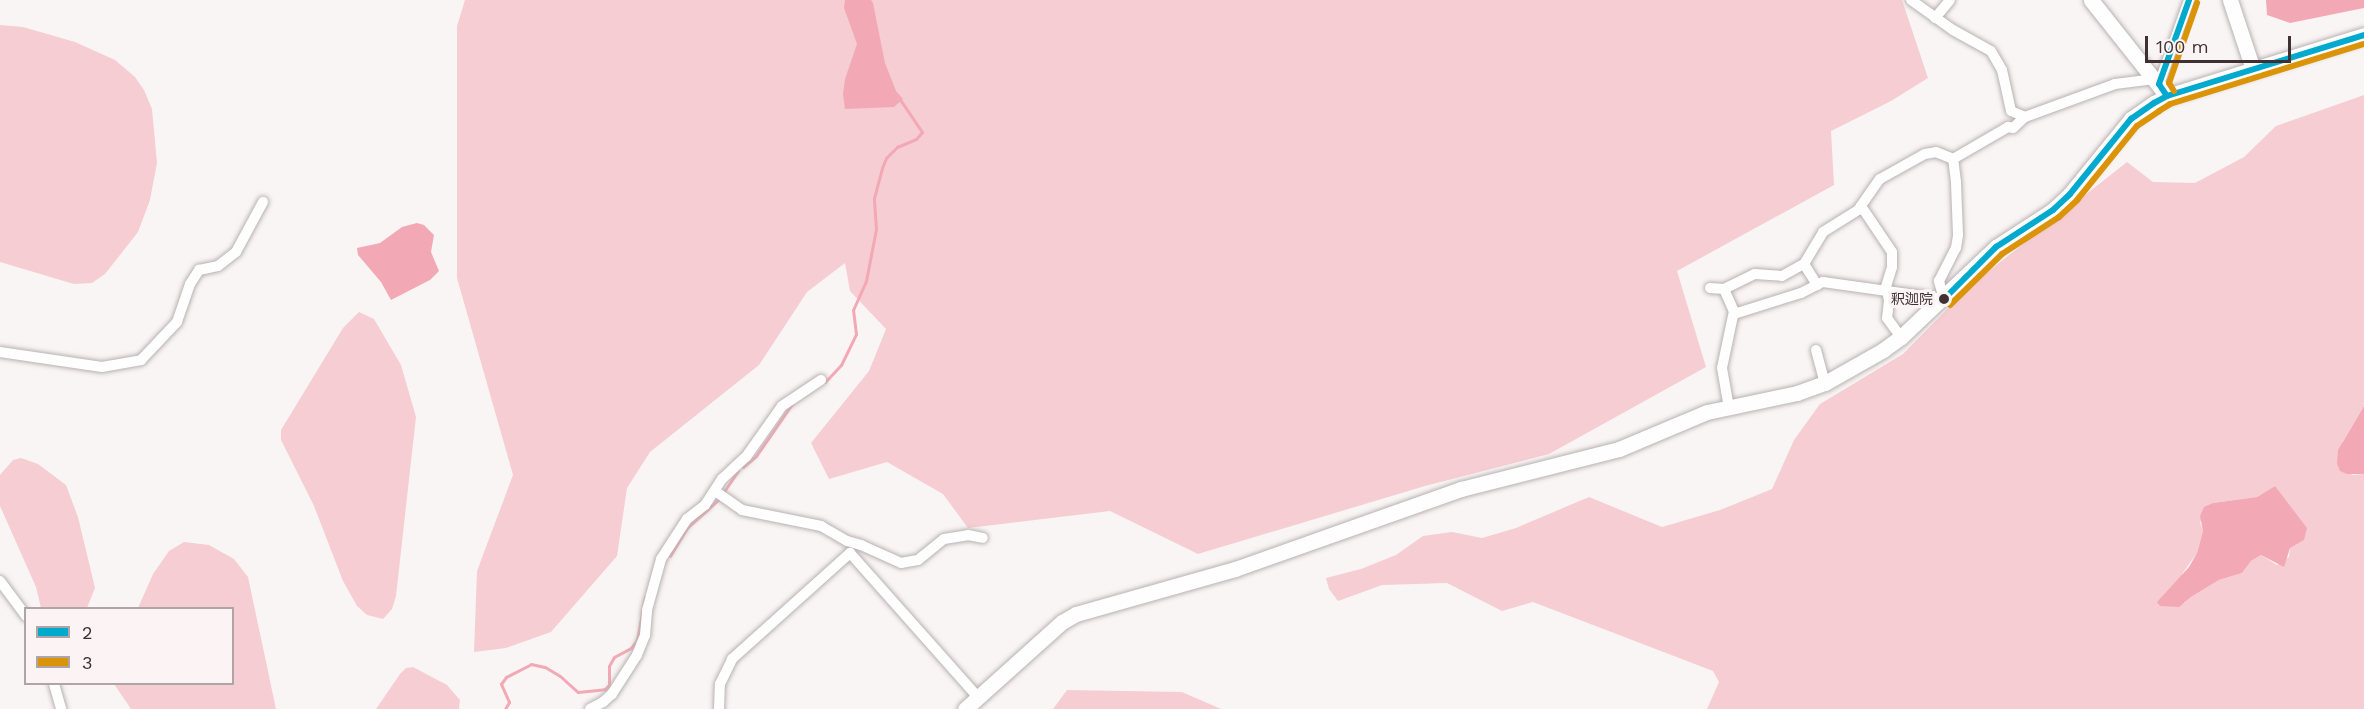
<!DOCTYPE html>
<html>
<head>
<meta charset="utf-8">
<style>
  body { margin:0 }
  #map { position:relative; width:2364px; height:709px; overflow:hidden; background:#f9f5f5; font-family:"Work Sans","Noto Sans JP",sans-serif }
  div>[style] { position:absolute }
  .green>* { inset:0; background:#f6cdd2 }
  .water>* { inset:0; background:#f3a9b5 }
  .stream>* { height:3px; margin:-1.5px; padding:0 1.5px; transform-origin:1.5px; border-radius:1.5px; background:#f3a9b5 }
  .roads { filter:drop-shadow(0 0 2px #b9b1b1) drop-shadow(0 0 2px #b9b1b1) }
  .street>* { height:10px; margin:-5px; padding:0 5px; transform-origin:5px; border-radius:5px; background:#fefefe }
  .secondary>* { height:15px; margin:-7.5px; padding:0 7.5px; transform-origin:7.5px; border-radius:7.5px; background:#fefefe }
  .bus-1>* { height:6px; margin:-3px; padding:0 3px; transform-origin:3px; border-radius:3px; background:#00a9ce }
  .bus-2>* { height:6px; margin:-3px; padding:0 3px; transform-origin:3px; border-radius:3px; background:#db9408 }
  .dots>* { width:16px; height:16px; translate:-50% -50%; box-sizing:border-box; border:3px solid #fbf3f4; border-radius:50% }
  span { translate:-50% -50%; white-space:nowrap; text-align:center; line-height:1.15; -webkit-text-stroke:6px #fbf3f4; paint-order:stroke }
  .bus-label { font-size:14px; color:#3f3132 }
  .right { translate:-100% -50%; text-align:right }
  .legend { position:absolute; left:24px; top:607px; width:210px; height:78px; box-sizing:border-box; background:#fbf3f4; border:2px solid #b0a5a6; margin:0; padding:8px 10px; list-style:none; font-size:18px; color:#3f3132 }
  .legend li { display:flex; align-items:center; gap:12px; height:30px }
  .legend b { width:30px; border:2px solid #b0a5a6 }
  .scale { position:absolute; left:2145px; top:36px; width:146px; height:27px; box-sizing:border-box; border:3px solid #3f3132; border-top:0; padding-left:8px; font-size:18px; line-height:21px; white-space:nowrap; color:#3f3132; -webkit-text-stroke:4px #fbf3f4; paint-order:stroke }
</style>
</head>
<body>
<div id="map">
  <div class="green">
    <div style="clip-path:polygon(465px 0,1902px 0,1928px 78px,1891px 101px,1831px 131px,1834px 185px,1677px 271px,1706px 367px,1549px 454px,1425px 486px,1198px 554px,1110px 511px,968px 528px,943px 494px,887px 462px,829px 479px,811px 443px,869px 371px,886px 329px,850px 291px,845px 263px,807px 292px,759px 365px,650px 452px,627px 488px,617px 556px,551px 632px,506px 648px,474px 652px,477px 571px,513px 475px,457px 278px,457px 26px)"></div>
    <div style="clip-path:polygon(0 25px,23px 27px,75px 42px,115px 60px,135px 77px,144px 90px,152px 109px,157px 163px,150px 200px,138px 232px,105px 274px,92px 283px,74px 284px,0 262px)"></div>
    <div style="clip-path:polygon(evenodd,2364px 95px,2364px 406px,2343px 441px,2337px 464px,2353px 475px,2364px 474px,2364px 709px,1707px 709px,1719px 682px,1713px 671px,1533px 602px,1502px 611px,1447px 583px,1382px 585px,1338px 601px,1329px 589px,1326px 578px,1361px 569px,1396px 555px,1423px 536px,1452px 532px,1482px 538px,1516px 528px,1589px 497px,1662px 527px,1720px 510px,1772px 489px,1794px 440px,1820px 404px,1903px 354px,1970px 286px,2127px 162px,2153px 182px,2195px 183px,2244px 157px,2276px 126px,2364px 95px,2275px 486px,2304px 540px,2290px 547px,2289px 557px,2277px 565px,2261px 555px,2251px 561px,2242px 573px,2219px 580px,2191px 597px,2184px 603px,2182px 574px,2197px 553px,2203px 531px,2200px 522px,2213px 503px,2257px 497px,2275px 486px)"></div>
    <div style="clip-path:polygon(359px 312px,374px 319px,401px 365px,416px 417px,396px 596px,392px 609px,383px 619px,367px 615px,357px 606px,343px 581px,314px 506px,281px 440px,281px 430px,343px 328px)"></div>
    <div style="clip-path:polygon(21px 458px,38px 464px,66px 485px,78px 517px,95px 588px,87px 608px,41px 608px,36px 587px,0 506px,0 475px,13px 460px)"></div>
    <div style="clip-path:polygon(184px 542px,209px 545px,234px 559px,248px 577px,276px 709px,131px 709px,114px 684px,232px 684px,232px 608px,138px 608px,153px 574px,169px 551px)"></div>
    <div style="clip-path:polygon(413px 667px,447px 685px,460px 700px,459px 709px,376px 709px,400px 674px,406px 668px)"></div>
    <div style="clip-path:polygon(1067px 690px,1182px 692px,1221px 709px,1053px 709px)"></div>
  </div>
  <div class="water">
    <div style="clip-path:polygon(845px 0,871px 0,873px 3px,885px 63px,896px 91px,903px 99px,894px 107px,845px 109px,843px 94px,845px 79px,857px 44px,844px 8px)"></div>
    <div style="clip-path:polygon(2266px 0,2364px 0,2364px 8px,2290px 23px,2267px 15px)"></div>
    <div style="clip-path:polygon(417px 223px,424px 225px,434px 235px,431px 252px,439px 271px,430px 280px,391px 300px,381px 282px,358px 255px,357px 248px,380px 243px,402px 227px)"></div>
    <div style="clip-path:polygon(2364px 406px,2364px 474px,2347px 474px,2340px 471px,2337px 464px,2338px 450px)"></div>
    <div style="clip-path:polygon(2275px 486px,2307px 528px,2304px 540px,2290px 548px,2284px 567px,2261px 555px,2251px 561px,2242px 573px,2219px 580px,2191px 597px,2179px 607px,2160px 606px,2157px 602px,2189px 567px,2197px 553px,2203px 531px,2200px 516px,2204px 507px,2213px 503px,2257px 497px)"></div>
  </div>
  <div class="stream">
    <div style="left:825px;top:382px;width:23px;rotate:-47deg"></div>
    <div style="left:841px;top:365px;width:34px;rotate:-64deg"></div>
    <div style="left:856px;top:334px;width:24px;rotate:-97deg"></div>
    <div style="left:853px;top:310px;width:32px;rotate:-66deg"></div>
    <div style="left:866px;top:281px;width:53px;rotate:-79.1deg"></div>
    <div style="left:876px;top:229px;width:31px;rotate:-94deg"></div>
    <div style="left:874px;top:198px;width:31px;rotate:-75deg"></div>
    <div style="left:882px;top:168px;width:11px;rotate:-68deg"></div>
    <div style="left:886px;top:158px;width:16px;rotate:-45deg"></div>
    <div style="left:897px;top:147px;width:21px;rotate:-23deg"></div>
    <div style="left:916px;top:139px;width:9px;rotate:-49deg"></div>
    <div style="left:922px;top:132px;width:40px;rotate:-124deg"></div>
    <div style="left:743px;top:467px;width:17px;rotate:-40deg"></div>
    <div style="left:756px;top:456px;width:63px;rotate:-55.3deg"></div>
    <div style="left:723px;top:493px;width:27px;rotate:-56deg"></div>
    <div style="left:670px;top:556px;width:33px;rotate:-59deg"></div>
    <div style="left:687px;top:528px;width:43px;rotate:-42.2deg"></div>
    <div style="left:505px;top:709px;width:8px;rotate:-60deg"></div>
    <div style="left:509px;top:702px;width:20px;rotate:-114deg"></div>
    <div style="left:501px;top:684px;width:9px;rotate:-54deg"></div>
    <div style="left:506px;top:677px;width:28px;rotate:-27deg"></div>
    <div style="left:531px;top:664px;width:14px;rotate:12deg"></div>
    <div style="left:545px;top:667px;width:17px;rotate:31deg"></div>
    <div style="left:560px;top:676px;width:24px;rotate:42deg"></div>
    <div style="left:578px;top:692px;width:27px;rotate:-6deg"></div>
    <div style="left:605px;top:689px;width:6px;rotate:-45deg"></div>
    <div style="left:609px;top:685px;width:19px;rotate:-90deg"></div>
    <div style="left:609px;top:666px;width:10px;rotate:-61deg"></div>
    <div style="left:614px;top:657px;width:19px;rotate:-28deg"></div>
    <div style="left:631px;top:648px;width:10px;rotate:-53deg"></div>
    <div style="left:637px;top:640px;width:44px;rotate:-79.5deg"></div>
  </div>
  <div class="roads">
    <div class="street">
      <div style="left:1911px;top:0;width:52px;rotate:35.5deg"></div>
      <div style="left:1953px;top:30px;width:43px;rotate:28.9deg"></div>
      <div style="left:1991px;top:51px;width:22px;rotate:60deg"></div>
      <div style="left:2002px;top:70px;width:42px;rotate:77.6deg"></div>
      <div style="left:2011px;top:111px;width:15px;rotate:23deg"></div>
      <div style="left:1935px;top:18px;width:23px;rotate:-50deg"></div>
      <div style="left:2159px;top:84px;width:89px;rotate:-70.3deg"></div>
      <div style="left:1861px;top:206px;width:55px;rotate:56deg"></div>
      <div style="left:1892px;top:252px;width:15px;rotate:90deg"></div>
      <div style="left:1892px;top:267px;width:21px;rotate:107deg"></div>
      <div style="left:1886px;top:287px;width:13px;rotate:77deg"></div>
      <div style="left:1889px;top:300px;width:18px;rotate:96deg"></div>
      <div style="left:1887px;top:318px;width:24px;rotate:54deg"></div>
      <div style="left:1804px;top:264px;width:25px;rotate:58deg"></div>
      <div style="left:1710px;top:288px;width:14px;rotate:4deg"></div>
      <div style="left:1724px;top:289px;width:34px;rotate:-26deg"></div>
      <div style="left:1755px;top:274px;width:27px;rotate:4deg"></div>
      <div style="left:1782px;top:276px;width:25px;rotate:-29deg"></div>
      <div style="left:1804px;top:264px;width:37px;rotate:-59deg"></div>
      <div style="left:1823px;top:232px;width:41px;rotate:-32.2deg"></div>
      <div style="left:1858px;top:210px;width:38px;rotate:-55deg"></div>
      <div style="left:1880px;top:179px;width:51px;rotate:-29.1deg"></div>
      <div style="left:1925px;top:154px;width:11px;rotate:-10deg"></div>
      <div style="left:1936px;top:152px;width:18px;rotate:22deg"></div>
      <div style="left:1953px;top:159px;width:64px;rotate:-30.2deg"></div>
      <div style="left:2008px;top:127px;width:5px;rotate:11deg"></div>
      <div style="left:2013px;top:128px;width:16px;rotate:-43deg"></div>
      <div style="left:2025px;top:117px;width:96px;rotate:-20.1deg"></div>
      <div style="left:2115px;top:84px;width:40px;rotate:-7.1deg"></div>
      <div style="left:1724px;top:289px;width:24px;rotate:66deg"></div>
      <div style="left:1734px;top:311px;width:58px;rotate:101.9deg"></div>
      <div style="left:1722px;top:368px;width:41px;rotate:80.1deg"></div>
      <div style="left:1734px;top:314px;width:70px;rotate:-17.4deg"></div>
      <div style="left:1801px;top:293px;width:25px;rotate:-27deg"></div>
      <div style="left:1823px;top:282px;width:122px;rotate:8deg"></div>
      <div style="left:1944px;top:299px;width:19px;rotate:-106deg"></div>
      <div style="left:1939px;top:281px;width:37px;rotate:-63deg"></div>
      <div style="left:1956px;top:248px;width:13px;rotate:-81deg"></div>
      <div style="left:1958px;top:235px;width:53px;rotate:-92.2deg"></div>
      <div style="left:1956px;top:182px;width:23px;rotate:-97deg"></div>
      <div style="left:1816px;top:350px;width:34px;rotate:75deg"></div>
      <div style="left:0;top:352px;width:103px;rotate:8.4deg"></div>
      <div style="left:102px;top:367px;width:40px;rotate:-10deg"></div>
      <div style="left:141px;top:360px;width:52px;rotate:-46.5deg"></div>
      <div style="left:177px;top:322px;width:40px;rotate:-71.1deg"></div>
      <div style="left:190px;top:284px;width:17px;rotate:-57deg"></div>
      <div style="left:199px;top:270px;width:19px;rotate:-12deg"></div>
      <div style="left:218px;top:266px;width:23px;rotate:-38deg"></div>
      <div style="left:236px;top:252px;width:57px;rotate:-61.6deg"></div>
      <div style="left:715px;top:491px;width:33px;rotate:35deg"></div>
      <div style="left:742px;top:510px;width:81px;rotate:11.4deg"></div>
      <div style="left:821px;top:526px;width:30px;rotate:30deg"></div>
      <div style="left:847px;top:541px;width:15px;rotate:16deg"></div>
      <div style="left:861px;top:545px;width:44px;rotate:24.2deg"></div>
      <div style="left:901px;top:563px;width:17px;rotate:-10deg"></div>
      <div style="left:918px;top:560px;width:33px;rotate:-39deg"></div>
      <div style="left:944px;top:539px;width:24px;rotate:-9deg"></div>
      <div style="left:968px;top:535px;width:15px;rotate:11deg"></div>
      <div style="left:0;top:581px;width:44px;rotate:53.4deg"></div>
      <div style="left:54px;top:684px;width:26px;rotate:74deg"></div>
      <div style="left:590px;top:709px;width:15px;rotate:-28deg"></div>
      <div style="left:603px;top:702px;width:12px;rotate:-42deg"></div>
      <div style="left:612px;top:694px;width:46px;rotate:-57.3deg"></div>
      <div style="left:637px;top:655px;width:22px;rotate:-68deg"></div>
      <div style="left:645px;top:635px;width:25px;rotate:-85deg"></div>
      <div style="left:647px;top:610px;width:53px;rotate:-74.6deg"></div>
      <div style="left:661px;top:559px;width:48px;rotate:-57deg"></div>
      <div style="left:687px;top:519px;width:23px;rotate:-38deg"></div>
      <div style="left:705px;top:505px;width:31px;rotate:-57deg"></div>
      <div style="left:722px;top:479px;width:33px;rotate:-43deg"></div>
      <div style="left:746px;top:457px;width:62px;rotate:-54.8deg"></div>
      <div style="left:782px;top:406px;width:47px;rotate:-33.7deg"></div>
      <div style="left:719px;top:709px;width:25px;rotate:-88deg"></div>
      <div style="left:720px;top:684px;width:28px;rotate:-64deg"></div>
      <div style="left:732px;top:659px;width:159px;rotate:-41.9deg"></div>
      <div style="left:850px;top:553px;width:193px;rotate:48.4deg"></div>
    </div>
    <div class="secondary">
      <div style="left:2091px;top:0;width:122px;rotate:51.6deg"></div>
      <div style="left:2230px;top:0;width:73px;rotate:71.6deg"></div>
      <div style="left:965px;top:709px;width:130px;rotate:-41.9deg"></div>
      <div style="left:1062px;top:622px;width:16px;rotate:-30deg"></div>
      <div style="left:1076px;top:614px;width:165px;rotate:-15.8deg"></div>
      <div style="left:1235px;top:569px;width:240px;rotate:-19.5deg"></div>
      <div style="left:1461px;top:489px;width:163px;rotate:-14.2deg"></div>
      <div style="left:1619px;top:449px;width:95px;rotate:-22.8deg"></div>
      <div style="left:1707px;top:412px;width:92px;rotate:-11.9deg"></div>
      <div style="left:1797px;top:393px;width:30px;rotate:-20deg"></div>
      <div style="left:1825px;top:383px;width:67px;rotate:-29.6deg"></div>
      <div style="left:1883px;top:350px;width:22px;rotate:-36deg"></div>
      <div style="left:1901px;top:337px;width:131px;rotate:-43.5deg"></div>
      <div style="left:1996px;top:247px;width:68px;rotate:-33deg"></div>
      <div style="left:2053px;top:210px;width:23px;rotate:-43deg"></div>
      <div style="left:2070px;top:194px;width:97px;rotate:-50.9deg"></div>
      <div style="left:2131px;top:119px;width:28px;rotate:-35deg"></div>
      <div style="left:2154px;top:103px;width:15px;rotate:-28deg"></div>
      <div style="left:2167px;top:96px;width:206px;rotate:-17.2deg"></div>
    </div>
  </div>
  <div class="bus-1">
    <div style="left:2167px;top:96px;width:14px;rotate:-124deg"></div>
    <div style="left:2159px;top:84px;width:89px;rotate:-70.3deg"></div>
    <div style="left:1944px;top:299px;width:74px;rotate:-45deg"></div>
    <div style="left:1996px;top:247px;width:68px;rotate:-33deg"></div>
    <div style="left:2053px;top:210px;width:23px;rotate:-43deg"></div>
    <div style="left:2070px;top:194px;width:97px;rotate:-50.9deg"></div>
    <div style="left:2131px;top:119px;width:28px;rotate:-35deg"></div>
    <div style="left:2154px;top:103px;width:15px;rotate:-28deg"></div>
    <div style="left:2167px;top:96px;width:206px;rotate:-17.2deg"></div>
  </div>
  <div class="bus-2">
    <div style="left:2174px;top:91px;width:9px;rotate:-122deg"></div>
    <div style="left:2169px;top:83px;width:85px;rotate:-70.7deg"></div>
    <div style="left:1950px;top:305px;width:73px;rotate:-44.4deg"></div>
    <div style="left:2002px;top:254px;width:68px;rotate:-33deg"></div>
    <div style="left:2059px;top:217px;width:25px;rotate:-43deg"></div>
    <div style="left:2077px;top:200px;width:95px;rotate:-51deg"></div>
    <div style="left:2137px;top:126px;width:27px;rotate:-34deg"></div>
    <div style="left:2159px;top:111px;width:13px;rotate:-32deg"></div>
    <div style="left:2170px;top:104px;width:203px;rotate:-17.2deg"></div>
  </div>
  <div class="dots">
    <div style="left:1944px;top:299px;background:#3f3132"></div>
  </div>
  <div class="bus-label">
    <span class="right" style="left:1933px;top:299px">釈迦院</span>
  </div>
  <ul class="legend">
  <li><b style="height:8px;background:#00a9ce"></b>2</li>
  <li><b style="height:8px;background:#db9408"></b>3</li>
  </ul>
  <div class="scale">100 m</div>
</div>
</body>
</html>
